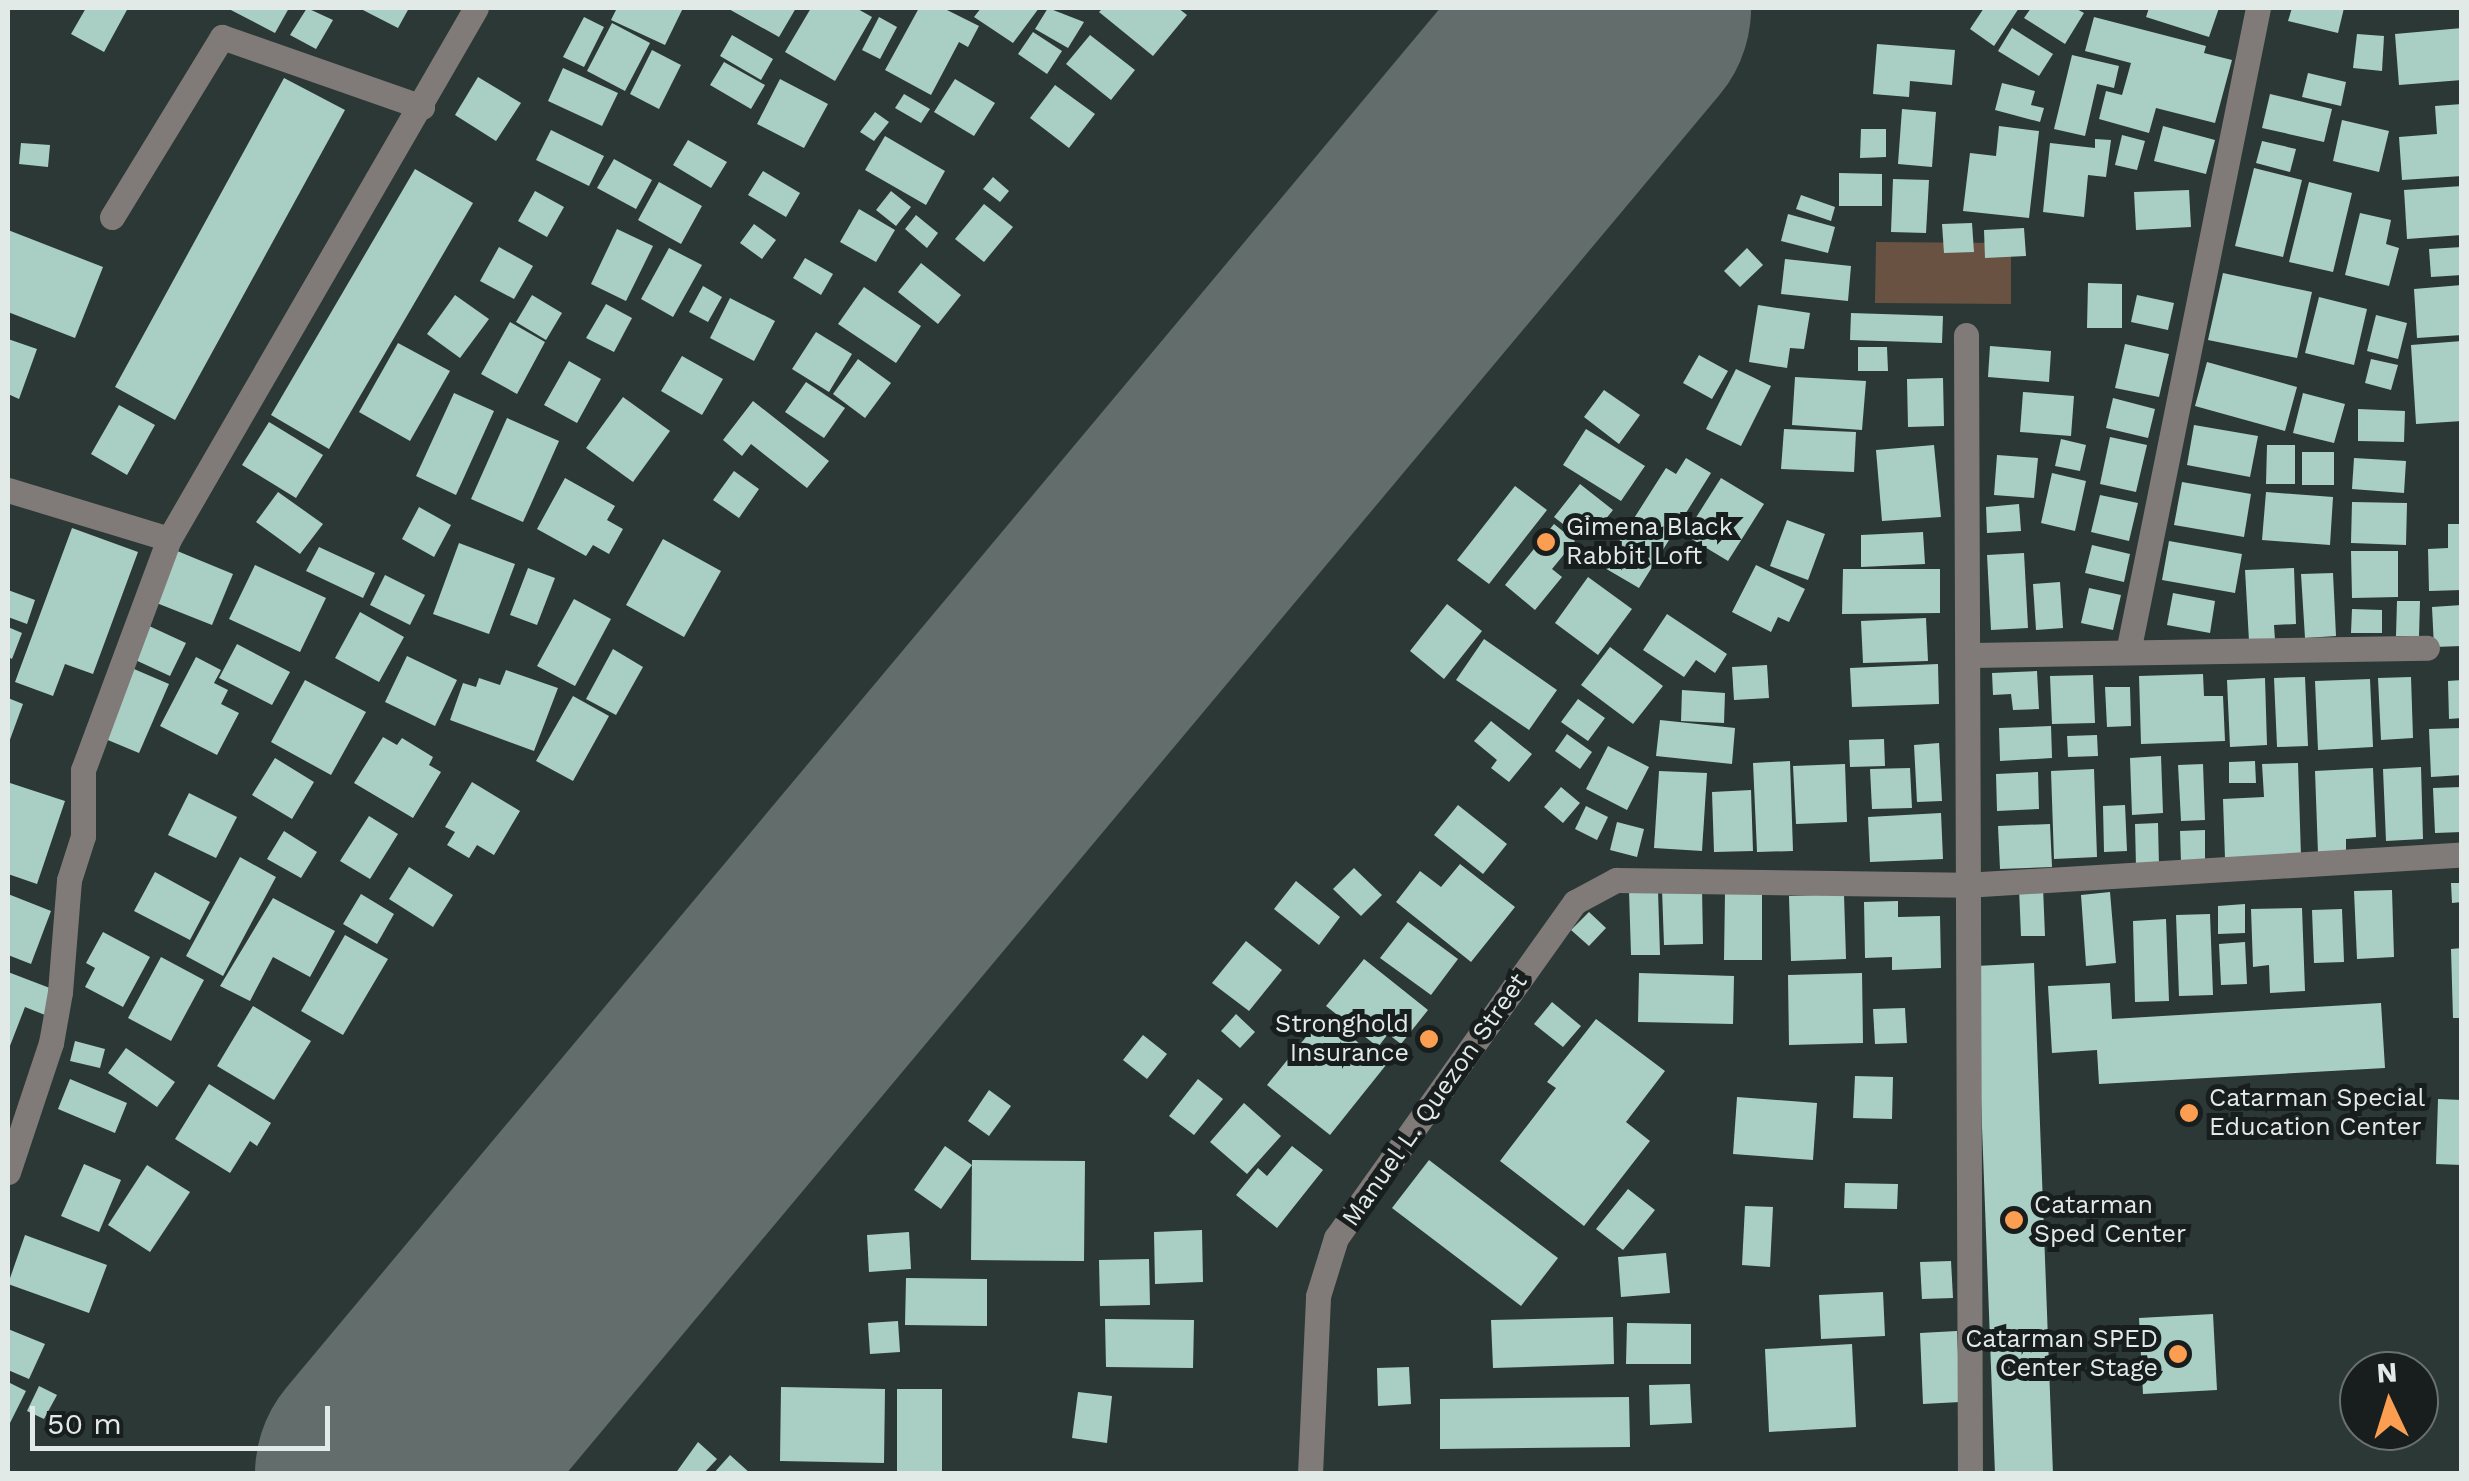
<!DOCTYPE html>
<html>
<head>
<meta charset="utf-8">
<style>
  body { margin:0 }
  #map { position:relative; width:2469px; height:1481px; overflow:hidden; background:#2b3835; font-family:"Work Sans",sans-serif }
  div>[style] { position:absolute }
  .green>* { inset:0; background:#695242 }
  .runway>* { height:270px; margin:-135px; padding:0 135px; transform-origin:135px; border-radius:135px; background:#636e6c }
  .building>* { inset:0; background:#a9cfc5 }
  .minor>* { height:25px; margin:-12.5px; padding:0 12.5px; transform-origin:12.5px; border-radius:12.5px; background:#807b78 }
  .dots>* { width:28px; height:28px; translate:-50% -50%; box-sizing:border-box; border:5px solid #181e1d; border-radius:50% }
  span { translate:-50% -50%; white-space:nowrap; text-align:center; line-height:1.15; -webkit-text-stroke:10px #181e1d; paint-order:stroke }
  .poi-label { font-size:25px; color:#e2eae8 }
  .left { translate:0 -50%; text-align:left }
  .right { translate:-100% -50%; text-align:right }
  .street-label { font-size:25px; color:#e2eae8 }
  .frame { position:absolute; inset:0; border:10px solid #e2eae8; pointer-events:none }
  .north { position:absolute; left:2339px; top:1351px; width:100px; height:100px; box-sizing:border-box; background:#181e1d; border:2px solid #69706e; border-radius:50%; rotate:356deg; font-size:28px; font-weight:700; line-height:40px; text-align:center; color:#e2eae8 }
  .north::after { content:''; display:block; margin:auto; width:35px; height:45px; background:#fb9e52; clip-path:polygon(50% 0,100% 100%,50% 72%,0 100%) }
  .scale { position:absolute; left:30px; top:1406px; width:300px; height:45px; box-sizing:border-box; border:5px solid #e2eae8; border-top:0; padding-left:12px; font-size:30px; line-height:35px; white-space:nowrap; color:#e2eae8; -webkit-text-stroke:8px #181e1d; paint-order:stroke }
</style>
</head>
<body>
<div id="map">
  <div class="green">
    <div style="clip-path:polygon(1876px 242px,2011px 243px,2011px 304px,1875px 303px)"></div>
  </div>
  <div class="runway">
    <div style="left:390px;top:1474px;width:1911px;rotate:-50.09deg"></div>
  </div>
  <div class="building">
    <div style="clip-path:polygon(86px 8px,128px 8px,104px 52px,71px 34px)"></div>
    <div style="clip-path:polygon(227px 8px,289px 8px,275px 33px)"></div>
    <div style="clip-path:polygon(307px 8px,333px 20px,316px 49px,290px 35px)"></div>
    <div style="clip-path:polygon(359px 8px,409px 8px,398px 28px)"></div>
    <div style="clip-path:polygon(617px 8px,683px 8px,665px 45px,611px 20px)"></div>
    <div style="clip-path:polygon(727px 8px,796px 8px,779px 37px)"></div>
    <div style="clip-path:polygon(811px 8px,856px 8px,872px 17px,835px 81px,785px 52px)"></div>
    <div style="clip-path:polygon(919px 8px,943px 8px,979px 26px,968px 47px,959px 42px,931px 95px,885px 70px)"></div>
    <div style="clip-path:polygon(981px 8px,1039px 8px,1013px 43px,974px 17px)"></div>
    <div style="clip-path:polygon(1048px 8px,1084px 22px,1068px 48px,1035px 29px)"></div>
    <div style="clip-path:polygon(1103px 8px,1178px 8px,1187px 15px,1153px 56px,1099px 12px)"></div>
    <div style="clip-path:polygon(1984px 8px,2019px 8px,1994px 46px,1970px 29px)"></div>
    <div style="clip-path:polygon(2031px 8px,2075px 8px,2084px 13px,2065px 44px,2024px 18px)"></div>
    <div style="clip-path:polygon(2149px 8px,2219px 8px,2209px 37px,2146px 17px)"></div>
    <div style="clip-path:polygon(2292px 8px,2344px 8px,2338px 33px,2288px 21px)"></div>
    <div style="clip-path:polygon(584px 17px,604px 27px,584px 67px,563px 57px)"></div>
    <div style="clip-path:polygon(879px 17px,897px 27px,880px 59px,862px 50px)"></div>
    <div style="clip-path:polygon(2094px 17px,2206px 46px,2204px 53px,2232px 60px,2215px 123px,2156px 108px,2149px 133px,2099px 119px,2106px 91px,2122px 95px,2131px 63px,2085px 51px)"></div>
    <div style="clip-path:polygon(612px 23px,650px 43px,625px 91px,587px 71px)"></div>
    <div style="clip-path:polygon(2012px 28px,2053px 54px,2039px 76px,1998px 51px)"></div>
    <div style="clip-path:polygon(2462px 28px,2462px 80px,2399px 85px,2395px 34px)"></div>
    <div style="clip-path:polygon(1033px 32px,1062px 51px,1047px 74px,1018px 54px)"></div>
    <div style="clip-path:polygon(2357px 34px,2384px 36px,2382px 71px,2353px 68px)"></div>
    <div style="clip-path:polygon(732px 35px,773px 59px,761px 80px,720px 56px)"></div>
    <div style="clip-path:polygon(1090px 35px,1135px 70px,1111px 100px,1066px 64px)"></div>
    <div style="clip-path:polygon(1877px 44px,1955px 50px,1952px 85px,1910px 81px,1909px 97px,1873px 94px)"></div>
    <div style="clip-path:polygon(652px 50px,681px 65px,659px 109px,630px 94px)"></div>
    <div style="clip-path:polygon(2072px 55px,2119px 66px,2114px 88px,2097px 84px,2085px 136px,2054px 129px)"></div>
    <div style="clip-path:polygon(724px 62px,765px 85px,751px 109px,710px 85px)"></div>
    <div style="clip-path:polygon(563px 68px,618px 93px,602px 126px,548px 101px)"></div>
    <div style="clip-path:polygon(2308px 73px,2346px 82px,2341px 106px,2302px 97px)"></div>
    <div style="clip-path:polygon(478px 77px,521px 103px,496px 141px,455px 115px)"></div>
    <div style="clip-path:polygon(284px 78px,345px 110px,175px 420px,115px 387px)"></div>
    <div style="clip-path:polygon(780px 79px,828px 104px,804px 148px,757px 124px)"></div>
    <div style="clip-path:polygon(955px 79px,995px 103px,974px 136px,934px 112px)"></div>
    <div style="clip-path:polygon(2002px 83px,2035px 91px,2031px 105px,2044px 108px,2040px 122px,1995px 110px)"></div>
    <div style="clip-path:polygon(1055px 85px,1095px 114px,1069px 148px,1030px 118px)"></div>
    <div style="clip-path:polygon(904px 94px,930px 109px,921px 123px,895px 108px)"></div>
    <div style="clip-path:polygon(2270px 94px,2332px 109px,2324px 142px,2262px 128px)"></div>
    <div style="clip-path:polygon(2462px 104px,2462px 176px,2402px 180px,2399px 137px,2437px 134px,2435px 106px)"></div>
    <div style="clip-path:polygon(1902px 109px,1936px 112px,1932px 167px,1898px 164px)"></div>
    <div style="clip-path:polygon(875px 112px,889px 122px,874px 141px,860px 132px)"></div>
    <div style="clip-path:polygon(2342px 120px,2389px 131px,2379px 172px,2333px 161px)"></div>
    <div style="clip-path:polygon(1999px 126px,2039px 131px,2029px 218px,1963px 211px,1970px 153px,1996px 156px)"></div>
    <div style="clip-path:polygon(2163px 126px,2215px 140px,2206px 174px,2154px 161px)"></div>
    <div style="clip-path:polygon(1861px 129px,1886px 129px,1886px 157px,1860px 158px)"></div>
    <div style="clip-path:polygon(551px 130px,604px 156px,589px 186px,536px 160px)"></div>
    <div style="clip-path:polygon(2122px 135px,2145px 141px,2137px 170px,2115px 165px)"></div>
    <div style="clip-path:polygon(885px 136px,945px 171px,926px 205px,865px 170px)"></div>
    <div style="clip-path:polygon(2095px 139px,2111px 140px,2106px 177px,2088px 175px,2084px 217px,2043px 212px,2050px 143px,2095px 148px)"></div>
    <div style="clip-path:polygon(688px 140px,727px 162px,711px 188px,673px 165px)"></div>
    <div style="clip-path:polygon(2262px 141px,2296px 149px,2290px 172px,2256px 163px)"></div>
    <div style="clip-path:polygon(21px 143px,50px 145px,48px 167px,19px 164px)"></div>
    <div style="clip-path:polygon(614px 159px,652px 180px,636px 209px,597px 188px)"></div>
    <div style="clip-path:polygon(2254px 168px,2302px 180px,2283px 257px,2235px 246px)"></div>
    <div style="clip-path:polygon(415px 169px,473px 203px,329px 449px,271px 415px)"></div>
    <div style="clip-path:polygon(763px 171px,800px 193px,786px 217px,748px 195px)"></div>
    <div style="clip-path:polygon(1839px 173px,1882px 174px,1882px 206px,1839px 206px)"></div>
    <div style="clip-path:polygon(993px 177px,1009px 191px,1000px 202px,983px 189px)"></div>
    <div style="clip-path:polygon(1893px 179px,1929px 180px,1926px 233px,1891px 232px)"></div>
    <div style="clip-path:polygon(659px 182px,702px 206px,681px 244px,638px 220px)"></div>
    <div style="clip-path:polygon(2309px 182px,2352px 193px,2333px 272px,2289px 262px)"></div>
    <div style="clip-path:polygon(2462px 186px,2462px 235px,2407px 239px,2404px 190px)"></div>
    <div style="clip-path:polygon(2189px 190px,2191px 227px,2136px 230px,2134px 192px)"></div>
    <div style="clip-path:polygon(535px 191px,564px 207px,547px 237px,518px 221px)"></div>
    <div style="clip-path:polygon(891px 191px,911px 207px,896px 226px,876px 210px)"></div>
    <div style="clip-path:polygon(1801px 195px,1835px 207px,1831px 221px,1796px 209px)"></div>
    <div style="clip-path:polygon(984px 204px,1013px 227px,984px 262px,955px 239px)"></div>
    <div style="clip-path:polygon(859px 209px,895px 230px,876px 262px,840px 242px)"></div>
    <div style="clip-path:polygon(2360px 213px,2391px 220px,2386px 244px,2399px 248px,2389px 286px,2345px 275px)"></div>
    <div style="clip-path:polygon(1788px 214px,1835px 227px,1828px 253px,1781px 241px)"></div>
    <div style="clip-path:polygon(916px 215px,938px 233px,927px 248px,905px 229px)"></div>
    <div style="clip-path:polygon(1972px 223px,1974px 252px,1944px 253px,1942px 224px)"></div>
    <div style="clip-path:polygon(754px 224px,776px 240px,762px 259px,740px 243px)"></div>
    <div style="clip-path:polygon(2024px 228px,2026px 256px,1985px 258px,1984px 230px)"></div>
    <div style="clip-path:polygon(617px 229px,653px 246px,626px 301px,591px 284px)"></div>
    <div style="clip-path:polygon(8px 230px,103px 267px,75px 338px,8px 312px)"></div>
    <div style="clip-path:polygon(499px 247px,533px 266px,514px 299px,480px 281px)"></div>
    <div style="clip-path:polygon(2462px 247px,2462px 275px,2431px 277px,2429px 249px)"></div>
    <div style="clip-path:polygon(669px 248px,702px 265px,673px 317px,641px 299px)"></div>
    <div style="clip-path:polygon(1747px 248px,1763px 265px,1740px 287px,1724px 271px)"></div>
    <div style="clip-path:polygon(805px 258px,833px 274px,821px 295px,793px 278px)"></div>
    <div style="clip-path:polygon(1785px 259px,1851px 266px,1848px 301px,1781px 294px)"></div>
    <div style="clip-path:polygon(921px 263px,961px 295px,938px 324px,898px 292px)"></div>
    <div style="clip-path:polygon(2223px 273px,2312px 292px,2297px 358px,2208px 340px)"></div>
    <div style="clip-path:polygon(2088px 283px,2122px 284px,2122px 328px,2087px 328px)"></div>
    <div style="clip-path:polygon(2462px 285px,2462px 335px,2417px 338px,2414px 289px)"></div>
    <div style="clip-path:polygon(703px 286px,722px 297px,708px 322px,689px 312px)"></div>
    <div style="clip-path:polygon(864px 287px,921px 326px,896px 363px,838px 324px)"></div>
    <div style="clip-path:polygon(455px 295px,489px 319px,460px 358px,427px 334px)"></div>
    <div style="clip-path:polygon(532px 295px,562px 313px,546px 340px,516px 322px)"></div>
    <div style="clip-path:polygon(2137px 295px,2174px 303px,2168px 330px,2131px 322px)"></div>
    <div style="clip-path:polygon(2319px 297px,2367px 309px,2354px 365px,2305px 353px)"></div>
    <div style="clip-path:polygon(730px 298px,775px 321px,754px 361px,710px 338px)"></div>
    <div style="clip-path:polygon(606px 304px,632px 318px,614px 352px,586px 338px)"></div>
    <div style="clip-path:polygon(1758px 305px,1810px 313px,1804px 349px,1790px 348px,1787px 368px,1749px 362px)"></div>
    <div style="clip-path:polygon(1851px 313px,1943px 316px,1942px 343px,1850px 340px)"></div>
    <div style="clip-path:polygon(2376px 315px,2407px 323px,2398px 359px,2367px 351px)"></div>
    <div style="clip-path:polygon(510px 322px,545px 342px,517px 394px,481px 374px)"></div>
    <div style="clip-path:polygon(816px 332px,852px 354px,829px 392px,792px 369px)"></div>
    <div style="clip-path:polygon(8px 339px,37px 349px,19px 399px,8px 394px)"></div>
    <div style="clip-path:polygon(2462px 341px,2462px 421px,2416px 424px,2411px 345px)"></div>
    <div style="clip-path:polygon(398px 343px,450px 371px,410px 441px,359px 412px)"></div>
    <div style="clip-path:polygon(2125px 344px,2169px 354px,2159px 397px,2115px 388px)"></div>
    <div style="clip-path:polygon(1990px 346px,2051px 351px,2049px 382px,1988px 377px)"></div>
    <div style="clip-path:polygon(1858px 347px,1887px 347px,1888px 371px,1858px 371px)"></div>
    <div style="clip-path:polygon(1699px 355px,1728px 371px,1712px 399px,1683px 383px)"></div>
    <div style="clip-path:polygon(682px 356px,723px 379px,702px 415px,661px 391px)"></div>
    <div style="clip-path:polygon(858px 359px,891px 383px,865px 418px,833px 394px)"></div>
    <div style="clip-path:polygon(2371px 359px,2398px 365px,2391px 390px,2365px 383px)"></div>
    <div style="clip-path:polygon(569px 361px,601px 379px,577px 423px,544px 405px)"></div>
    <div style="clip-path:polygon(2207px 362px,2297px 387px,2285px 431px,2195px 406px)"></div>
    <div style="clip-path:polygon(1736px 369px,1771px 386px,1741px 446px,1706px 429px)"></div>
    <div style="clip-path:polygon(1795px 377px,1866px 381px,1862px 430px,1792px 425px)"></div>
    <div style="clip-path:polygon(1943px 378px,1944px 426px,1908px 427px,1907px 379px)"></div>
    <div style="clip-path:polygon(806px 382px,845px 408px,824px 438px,785px 412px)"></div>
    <div style="clip-path:polygon(1604px 390px,1640px 415px,1619px 444px,1584px 417px)"></div>
    <div style="clip-path:polygon(2023px 392px,2074px 396px,2071px 436px,2020px 432px)"></div>
    <div style="clip-path:polygon(454px 393px,494px 411px,456px 495px,416px 476px)"></div>
    <div style="clip-path:polygon(2303px 393px,2345px 404px,2334px 443px,2293px 433px)"></div>
    <div style="clip-path:polygon(623px 397px,670px 431px,633px 482px,586px 448px)"></div>
    <div style="clip-path:polygon(2113px 398px,2155px 409px,2148px 438px,2106px 428px)"></div>
    <div style="clip-path:polygon(753px 401px,829px 461px,807px 488px,751px 444px,742px 456px,723px 440px)"></div>
    <div style="clip-path:polygon(119px 405px,155px 425px,127px 475px,91px 454px)"></div>
    <div style="clip-path:polygon(2358px 409px,2405px 411px,2404px 442px,2358px 441px)"></div>
    <div style="clip-path:polygon(507px 418px,559px 441px,523px 522px,471px 499px)"></div>
    <div style="clip-path:polygon(269px 422px,323px 455px,296px 498px,242px 465px)"></div>
    <div style="clip-path:polygon(2194px 425px,2258px 436px,2250px 477px,2187px 465px)"></div>
    <div style="clip-path:polygon(1586px 429px,1645px 466px,1621px 501px,1563px 465px)"></div>
    <div style="clip-path:polygon(1784px 429px,1856px 432px,1854px 472px,1781px 469px)"></div>
    <div style="clip-path:polygon(2110px 437px,2147px 445px,2136px 492px,2100px 484px)"></div>
    <div style="clip-path:polygon(2061px 439px,2086px 445px,2080px 471px,2055px 466px)"></div>
    <div style="clip-path:polygon(1934px 445px,1941px 517px,1882px 521px,1876px 450px)"></div>
    <div style="clip-path:polygon(2267px 445px,2295px 445px,2295px 484px,2266px 484px)"></div>
    <div style="clip-path:polygon(2302px 452px,2334px 452px,2334px 485px,2302px 485px)"></div>
    <div style="clip-path:polygon(1997px 455px,2038px 458px,2034px 498px,1994px 495px)"></div>
    <div style="clip-path:polygon(1686px 458px,1711px 473px,1639px 588px,1603px 567px,1666px 468px,1676px 474px)"></div>
    <div style="clip-path:polygon(2354px 458px,2406px 461px,2404px 493px,2352px 489px)"></div>
    <div style="clip-path:polygon(734px 471px,759px 489px,739px 518px,713px 500px)"></div>
    <div style="clip-path:polygon(2052px 473px,2086px 481px,2075px 531px,2041px 523px)"></div>
    <div style="clip-path:polygon(565px 478px,615px 506px,607px 520px,623px 529px,609px 554px,593px 545px,586px 556px,537px 529px)"></div>
    <div style="clip-path:polygon(1721px 478px,1764px 504px,1728px 561px,1685px 535px)"></div>
    <div style="clip-path:polygon(2182px 482px,2251px 494px,2244px 537px,2174px 525px)"></div>
    <div style="clip-path:polygon(1580px 484px,1613px 510px,1592px 536px,1583px 528px,1577px 535px,1554px 517px)"></div>
    <div style="clip-path:polygon(1515px 486px,1547px 510px,1489px 584px,1457px 560px)"></div>
    <div style="clip-path:polygon(278px 492px,323px 524px,300px 554px,256px 522px)"></div>
    <div style="clip-path:polygon(2266px 492px,2333px 497px,2330px 545px,2262px 540px)"></div>
    <div style="clip-path:polygon(2100px 495px,2138px 503px,2129px 541px,2091px 532px)"></div>
    <div style="clip-path:polygon(2352px 502px,2407px 503px,2406px 545px,2351px 543px)"></div>
    <div style="clip-path:polygon(2019px 504px,2021px 531px,1987px 533px,1986px 507px)"></div>
    <div style="clip-path:polygon(419px 507px,451px 525px,434px 557px,402px 539px)"></div>
    <div style="clip-path:polygon(1787px 520px,1825px 534px,1808px 580px,1770px 566px)"></div>
    <div style="clip-path:polygon(1554px 524px,1575px 541px,1552px 569px,1562px 577px,1535px 610px,1505px 585px)"></div>
    <div style="clip-path:polygon(2448px 524px,2462px 524px,2462px 590px,2429px 591px,2428px 549px,2448px 548px)"></div>
    <div style="clip-path:polygon(72px 528px,138px 552px,93px 674px,65px 664px,53px 696px,15px 682px)"></div>
    <div style="clip-path:polygon(1923px 532px,1925px 564px,1861px 567px,1861px 535px)"></div>
    <div style="clip-path:polygon(663px 539px,721px 571px,684px 637px,626px 605px)"></div>
    <div style="clip-path:polygon(2169px 541px,2242px 554px,2235px 593px,2162px 580px)"></div>
    <div style="clip-path:polygon(459px 543px,515px 564px,489px 634px,433px 614px)"></div>
    <div style="clip-path:polygon(2092px 545px,2130px 554px,2124px 582px,2085px 573px)"></div>
    <div style="clip-path:polygon(319px 547px,375px 573px,363px 598px,306px 571px)"></div>
    <div style="clip-path:polygon(170px 548px,233px 574px,212px 625px,149px 600px)"></div>
    <div style="clip-path:polygon(2351px 551px,2398px 551px,2398px 597px,2352px 598px)"></div>
    <div style="clip-path:polygon(2024px 553px,2028px 628px,1991px 630px,1987px 555px)"></div>
    <div style="clip-path:polygon(255px 565px,326px 598px,300px 652px,229px 619px)"></div>
    <div style="clip-path:polygon(1756px 565px,1805px 589px,1789px 622px,1778px 617px,1771px 632px,1732px 612px)"></div>
    <div style="clip-path:polygon(528px 568px,555px 578px,537px 625px,510px 615px)"></div>
    <div style="clip-path:polygon(2294px 568px,2296px 624px,2274px 625px,2275px 640px,2249px 641px,2245px 570px)"></div>
    <div style="clip-path:polygon(1843px 569px,1940px 569px,1940px 613px,1842px 614px)"></div>
    <div style="clip-path:polygon(2333px 573px,2336px 636px,2305px 638px,2301px 574px)"></div>
    <div style="clip-path:polygon(385px 575px,425px 595px,410px 625px,370px 605px)"></div>
    <div style="clip-path:polygon(1588px 577px,1632px 609px,1598px 655px,1555px 623px)"></div>
    <div style="clip-path:polygon(2060px 582px,2063px 628px,2036px 630px,2033px 584px)"></div>
    <div style="clip-path:polygon(2089px 588px,2121px 595px,2113px 630px,2081px 623px)"></div>
    <div style="clip-path:polygon(8px 590px,35px 600px,27px 624px,8px 617px)"></div>
    <div style="clip-path:polygon(2173px 593px,2215px 601px,2210px 633px,2167px 625px)"></div>
    <div style="clip-path:polygon(574px 599px,611px 619px,575px 686px,537px 666px)"></div>
    <div style="clip-path:polygon(2397px 601px,2420px 601px,2419px 636px,2396px 636px)"></div>
    <div style="clip-path:polygon(1447px 604px,1482px 631px,1444px 679px,1410px 651px)"></div>
    <div style="clip-path:polygon(2462px 605px,2462px 646px,2434px 647px,2432px 607px)"></div>
    <div style="clip-path:polygon(2352px 609px,2382px 610px,2382px 633px,2351px 633px)"></div>
    <div style="clip-path:polygon(360px 612px,404px 637px,379px 682px,335px 658px)"></div>
    <div style="clip-path:polygon(1667px 614px,1727px 654px,1715px 673px,1696px 660px,1684px 677px,1643px 650px)"></div>
    <div style="clip-path:polygon(1926px 618px,1928px 661px,1863px 663px,1861px 621px)"></div>
    <div style="clip-path:polygon(147px 625px,186px 643px,170px 676px,131px 658px)"></div>
    <div style="clip-path:polygon(8px 627px,22px 633px,12px 659px,8px 657px)"></div>
    <div style="clip-path:polygon(1484px 639px,1557px 690px,1529px 730px,1456px 680px)"></div>
    <div style="clip-path:polygon(237px 644px,290px 672px,272px 705px,219px 678px)"></div>
    <div style="clip-path:polygon(1610px 647px,1663px 686px,1633px 724px,1581px 685px)"></div>
    <div style="clip-path:polygon(613px 649px,643px 667px,616px 715px,586px 699px)"></div>
    <div style="clip-path:polygon(407px 656px,457px 680px,435px 726px,385px 702px)"></div>
    <div style="clip-path:polygon(196px 657px,221px 670px,214px 683px,228px 690px,221px 704px,239px 713px,217px 755px,160px 726px)"></div>
    <div style="clip-path:polygon(1938px 664px,1939px 704px,1852px 707px,1850px 668px)"></div>
    <div style="clip-path:polygon(1767px 665px,1769px 698px,1734px 700px,1732px 667px)"></div>
    <div style="clip-path:polygon(134px 669px,169px 684px,139px 753px,103px 738px)"></div>
    <div style="clip-path:polygon(506px 670px,558px 688px,534px 751px,450px 720px,463px 683px,476px 687px,479px 678px,500px 685px)"></div>
    <div style="clip-path:polygon(2037px 671px,2039px 709px,2013px 710px,2011px 694px,1993px 695px,1992px 673px)"></div>
    <div style="clip-path:polygon(2203px 674px,2204px 696px,2223px 696px,2225px 741px,2141px 744px,2139px 676px)"></div>
    <div style="clip-path:polygon(2093px 675px,2095px 723px,2052px 724px,2050px 676px)"></div>
    <div style="clip-path:polygon(2305px 677px,2308px 746px,2277px 747px,2274px 678px)"></div>
    <div style="clip-path:polygon(2411px 677px,2413px 738px,2381px 740px,2378px 678px)"></div>
    <div style="clip-path:polygon(2265px 678px,2267px 745px,2230px 747px,2227px 680px)"></div>
    <div style="clip-path:polygon(2370px 679px,2373px 747px,2318px 750px,2315px 681px)"></div>
    <div style="clip-path:polygon(305px 680px,366px 712px,331px 775px,271px 742px)"></div>
    <div style="clip-path:polygon(2462px 680px,2462px 718px,2449px 719px,2448px 681px)"></div>
    <div style="clip-path:polygon(2105px 687px,2130px 687px,2131px 726px,2107px 727px)"></div>
    <div style="clip-path:polygon(1682px 690px,1725px 693px,1724px 723px,1681px 721px)"></div>
    <div style="clip-path:polygon(573px 696px,609px 716px,573px 781px,536px 761px)"></div>
    <div style="clip-path:polygon(8px 698px,23px 704px,8px 745px)"></div>
    <div style="clip-path:polygon(1578px 699px,1605px 718px,1588px 741px,1561px 722px)"></div>
    <div style="clip-path:polygon(1660px 720px,1735px 728px,1732px 764px,1656px 756px)"></div>
    <div style="clip-path:polygon(1491px 721px,1532px 754px,1509px 782px,1491px 768px,1497px 760px,1474px 741px)"></div>
    <div style="clip-path:polygon(2051px 726px,2052px 758px,2000px 761px,1999px 728px)"></div>
    <div style="clip-path:polygon(2462px 728px,2462px 775px,2431px 777px,2429px 729px)"></div>
    <div style="clip-path:polygon(1567px 734px,1592px 752px,1580px 769px,1555px 751px)"></div>
    <div style="clip-path:polygon(2097px 735px,2098px 756px,2068px 757px,2067px 736px)"></div>
    <div style="clip-path:polygon(383px 737px,397px 745px,402px 738px,433px 757px,429px 765px,441px 772px,413px 818px,354px 783px)"></div>
    <div style="clip-path:polygon(1884px 739px,1885px 766px,1850px 767px,1849px 740px)"></div>
    <div style="clip-path:polygon(1939px 743px,1942px 801px,1917px 802px,1914px 745px)"></div>
    <div style="clip-path:polygon(1608px 746px,1649px 767px,1627px 810px,1586px 789px)"></div>
    <div style="clip-path:polygon(2161px 756px,2163px 813px,2132px 815px,2130px 758px)"></div>
    <div style="clip-path:polygon(275px 758px,314px 782px,292px 819px,252px 795px)"></div>
    <div style="clip-path:polygon(1790px 761px,1793px 851px,1757px 852px,1753px 763px)"></div>
    <div style="clip-path:polygon(2255px 761px,2256px 783px,2229px 783px,2229px 762px)"></div>
    <div style="clip-path:polygon(2298px 763px,2301px 856px,2225px 859px,2223px 799px,2264px 797px,2262px 764px)"></div>
    <div style="clip-path:polygon(1845px 764px,1847px 822px,1796px 824px,1793px 766px)"></div>
    <div style="clip-path:polygon(2203px 764px,2205px 820px,2181px 821px,2178px 765px)"></div>
    <div style="clip-path:polygon(2421px 767px,2423px 839px,2386px 841px,2383px 769px)"></div>
    <div style="clip-path:polygon(1910px 768px,1912px 808px,1872px 809px,1870px 769px)"></div>
    <div style="clip-path:polygon(2373px 768px,2376px 837px,2346px 839px,2346px 853px,2318px 854px,2315px 771px)"></div>
    <div style="clip-path:polygon(2094px 769px,2097px 857px,2054px 859px,2051px 771px)"></div>
    <div style="clip-path:polygon(1659px 771px,1707px 773px,1702px 851px,1654px 848px)"></div>
    <div style="clip-path:polygon(2038px 772px,2039px 809px,1997px 811px,1996px 774px)"></div>
    <div style="clip-path:polygon(472px 782px,520px 811px,494px 855px,477px 845px,469px 858px,447px 845px,455px 832px,445px 827px)"></div>
    <div style="clip-path:polygon(10px 783px,65px 801px,37px 884px,8px 874px)"></div>
    <div style="clip-path:polygon(1561px 787px,1580px 803px,1563px 823px,1544px 807px)"></div>
    <div style="clip-path:polygon(2462px 787px,2462px 832px,2435px 833px,2433px 788px)"></div>
    <div style="clip-path:polygon(1751px 790px,1753px 851px,1714px 852px,1712px 792px)"></div>
    <div style="clip-path:polygon(189px 793px,237px 817px,216px 858px,168px 835px)"></div>
    <div style="clip-path:polygon(1458px 805px,1507px 844px,1483px 874px,1434px 835px)"></div>
    <div style="clip-path:polygon(2125px 805px,2127px 851px,2104px 852px,2103px 806px)"></div>
    <div style="clip-path:polygon(1586px 806px,1608px 817px,1597px 840px,1575px 829px)"></div>
    <div style="clip-path:polygon(1941px 813px,1943px 859px,1870px 862px,1868px 817px)"></div>
    <div style="clip-path:polygon(369px 816px,398px 834px,370px 879px,340px 861px)"></div>
    <div style="clip-path:polygon(1617px 822px,1644px 829px,1637px 857px,1610px 850px)"></div>
    <div style="clip-path:polygon(2158px 823px,2159px 866px,2136px 867px,2135px 824px)"></div>
    <div style="clip-path:polygon(2050px 824px,2052px 867px,2000px 869px,1998px 826px)"></div>
    <div style="clip-path:polygon(2205px 830px,2205px 862px,2181px 863px,2180px 831px)"></div>
    <div style="clip-path:polygon(284px 831px,317px 852px,301px 878px,267px 859px)"></div>
    <div style="clip-path:polygon(240px 857px,276px 877px,223px 976px,186px 956px)"></div>
    <div style="clip-path:polygon(1460px 864px,1515px 907px,1471px 962px,1396px 902px,1420px 871px,1441px 887px)"></div>
    <div style="clip-path:polygon(409px 867px,453px 895px,433px 927px,389px 899px)"></div>
    <div style="clip-path:polygon(1354px 868px,1382px 895px,1361px 916px,1333px 889px)"></div>
    <div style="clip-path:polygon(155px 872px,210px 902px,190px 940px,134px 911px)"></div>
    <div style="clip-path:polygon(1296px 881px,1340px 917px,1319px 945px,1274px 909px)"></div>
    <div style="clip-path:polygon(2451px 883px,2462px 883px,2462px 902px,2452px 903px)"></div>
    <div style="clip-path:polygon(2043px 887px,2045px 936px,2021px 936px,2019px 888px)"></div>
    <div style="clip-path:polygon(1702px 888px,1703px 944px,1664px 945px,1662px 889px)"></div>
    <div style="clip-path:polygon(1658px 890px,1660px 955px,1631px 955px,1629px 891px)"></div>
    <div style="clip-path:polygon(2392px 890px,2394px 957px,2357px 959px,2354px 891px)"></div>
    <div style="clip-path:polygon(1725px 892px,1762px 893px,1762px 960px,1724px 960px)"></div>
    <div style="clip-path:polygon(2110px 892px,2116px 963px,2086px 966px,2081px 895px)"></div>
    <div style="clip-path:polygon(8px 894px,51px 911px,31px 964px,8px 955px)"></div>
    <div style="clip-path:polygon(361px 894px,394px 914px,377px 944px,343px 924px)"></div>
    <div style="clip-path:polygon(1844px 894px,1846px 959px,1791px 961px,1789px 896px)"></div>
    <div style="clip-path:polygon(273px 898px,335px 931px,310px 977px,273px 957px,250px 1001px,220px 986px)"></div>
    <div style="clip-path:polygon(1898px 901px,1898px 917px,1940px 916px,1941px 968px,1892px 970px,1892px 957px,1865px 958px,1864px 902px)"></div>
    <div style="clip-path:polygon(2245px 904px,2245px 933px,2218px 934px,2218px 906px)"></div>
    <div style="clip-path:polygon(2302px 908px,2305px 991px,2270px 993px,2269px 965px,2253px 967px,2251px 909px)"></div>
    <div style="clip-path:polygon(2342px 909px,2344px 962px,2314px 963px,2312px 910px)"></div>
    <div style="clip-path:polygon(1589px 912px,1606px 928px,1589px 946px,1571px 930px)"></div>
    <div style="clip-path:polygon(2210px 914px,2213px 995px,2179px 996px,2176px 915px)"></div>
    <div style="clip-path:polygon(2166px 919px,2169px 1001px,2135px 1002px,2133px 921px)"></div>
    <div style="clip-path:polygon(1408px 922px,1458px 959px,1431px 995px,1380px 958px)"></div>
    <div style="clip-path:polygon(103px 932px,150px 957px,123px 1007px,85px 987px,95px 968px,86px 963px)"></div>
    <div style="clip-path:polygon(345px 935px,388px 959px,343px 1035px,301px 1011px)"></div>
    <div style="clip-path:polygon(1246px 941px,1282px 970px,1249px 1011px,1212px 983px)"></div>
    <div style="clip-path:polygon(2245px 942px,2247px 984px,2221px 985px,2219px 944px)"></div>
    <div style="clip-path:polygon(2462px 948px,2462px 1018px,2453px 1018px,2451px 949px)"></div>
    <div style="clip-path:polygon(161px 957px,204px 980px,171px 1041px,128px 1018px)"></div>
    <div style="clip-path:polygon(1364px 959px,1428px 1010px,1401px 1044px,1388px 1034px,1378px 1047px,1326px 1006px)"></div>
    <div style="clip-path:polygon(2034px 963px,2053px 1474px,1995px 1474px,1976px 966px)"></div>
    <div style="clip-path:polygon(8px 972px,55px 990px,45px 1015px,25px 1007px,8px 1051px)"></div>
    <div style="clip-path:polygon(1639px 973px,1734px 976px,1733px 1024px,1638px 1022px)"></div>
    <div style="clip-path:polygon(1862px 973px,1863px 1043px,1789px 1045px,1788px 975px)"></div>
    <div style="clip-path:polygon(2110px 983px,2112px 1019px,2381px 1003px,2385px 1068px,2099px 1084px,2097px 1050px,2052px 1053px,2048px 986px)"></div>
    <div style="clip-path:polygon(1552px 1002px,1581px 1026px,1563px 1047px,1534px 1024px)"></div>
    <div style="clip-path:polygon(253px 1006px,311px 1041px,274px 1100px,217px 1066px)"></div>
    <div style="clip-path:polygon(1905px 1008px,1907px 1043px,1875px 1044px,1873px 1009px)"></div>
    <div style="clip-path:polygon(1236px 1014px,1255px 1032px,1240px 1048px,1221px 1031px)"></div>
    <div style="clip-path:polygon(1324px 1015px,1386px 1065px,1330px 1135px,1267px 1085px)"></div>
    <div style="clip-path:polygon(1596px 1019px,1665px 1071px,1626px 1122px,1650px 1141px,1584px 1226px,1500px 1161px,1556px 1088px,1547px 1082px)"></div>
    <div style="clip-path:polygon(1143px 1035px,1167px 1054px,1147px 1079px,1123px 1060px)"></div>
    <div style="clip-path:polygon(75px 1041px,105px 1049px,100px 1068px,70px 1061px)"></div>
    <div style="clip-path:polygon(126px 1048px,175px 1082px,157px 1107px,108px 1073px)"></div>
    <div style="clip-path:polygon(1855px 1076px,1893px 1077px,1892px 1119px,1853px 1118px)"></div>
    <div style="clip-path:polygon(70px 1079px,127px 1103px,115px 1133px,58px 1109px)"></div>
    <div style="clip-path:polygon(1198px 1079px,1223px 1099px,1194px 1135px,1169px 1116px)"></div>
    <div style="clip-path:polygon(209px 1084px,271px 1123px,257px 1146px,250px 1141px,230px 1173px,175px 1139px)"></div>
    <div style="clip-path:polygon(989px 1090px,1011px 1106px,989px 1136px,968px 1121px)"></div>
    <div style="clip-path:polygon(1737px 1097px,1817px 1103px,1813px 1160px,1733px 1154px)"></div>
    <div style="clip-path:polygon(2438px 1099px,2462px 1100px,2462px 1165px,2436px 1164px)"></div>
    <div style="clip-path:polygon(1244px 1103px,1281px 1136px,1247px 1174px,1210px 1142px)"></div>
    <div style="clip-path:polygon(945px 1146px,972px 1165px,941px 1209px,914px 1190px)"></div>
    <div style="clip-path:polygon(1292px 1146px,1323px 1170px,1277px 1228px,1236px 1195px,1258px 1168px,1267px 1176px)"></div>
    <div style="clip-path:polygon(972px 1160px,1085px 1161px,1084px 1261px,971px 1260px)"></div>
    <div style="clip-path:polygon(1429px 1160px,1558px 1258px,1521px 1306px,1392px 1208px)"></div>
    <div style="clip-path:polygon(84px 1164px,121px 1180px,99px 1232px,61px 1216px)"></div>
    <div style="clip-path:polygon(147px 1165px,190px 1192px,150px 1252px,108px 1225px)"></div>
    <div style="clip-path:polygon(1845px 1183px,1898px 1184px,1897px 1209px,1844px 1208px)"></div>
    <div style="clip-path:polygon(1628px 1189px,1655px 1210px,1623px 1250px,1596px 1229px)"></div>
    <div style="clip-path:polygon(1745px 1206px,1773px 1207px,1770px 1267px,1742px 1265px)"></div>
    <div style="clip-path:polygon(1202px 1230px,1203px 1282px,1155px 1284px,1154px 1232px)"></div>
    <div style="clip-path:polygon(909px 1232px,911px 1269px,869px 1272px,867px 1235px)"></div>
    <div style="clip-path:polygon(25px 1235px,107px 1265px,89px 1313px,8px 1284px)"></div>
    <div style="clip-path:polygon(1666px 1253px,1670px 1293px,1621px 1297px,1618px 1257px)"></div>
    <div style="clip-path:polygon(1149px 1259px,1150px 1305px,1100px 1306px,1099px 1260px)"></div>
    <div style="clip-path:polygon(1951px 1261px,1953px 1298px,1922px 1299px,1920px 1262px)"></div>
    <div style="clip-path:polygon(906px 1278px,987px 1279px,987px 1326px,905px 1325px)"></div>
    <div style="clip-path:polygon(1883px 1292px,1885px 1336px,1821px 1339px,1819px 1295px)"></div>
    <div style="clip-path:polygon(2213px 1314px,2217px 1390px,2143px 1394px,2139px 1318px)"></div>
    <div style="clip-path:polygon(1613px 1317px,1614px 1364px,1493px 1368px,1491px 1320px)"></div>
    <div style="clip-path:polygon(1105px 1319px,1194px 1320px,1193px 1368px,1106px 1367px)"></div>
    <div style="clip-path:polygon(898px 1321px,900px 1352px,870px 1354px,868px 1323px)"></div>
    <div style="clip-path:polygon(1627px 1323px,1691px 1324px,1691px 1364px,1626px 1364px)"></div>
    <div style="clip-path:polygon(8px 1329px,45px 1344px,29px 1379px,8px 1370px)"></div>
    <div style="clip-path:polygon(1957px 1331px,1960px 1402px,1923px 1404px,1920px 1333px)"></div>
    <div style="clip-path:polygon(1852px 1344px,1856px 1427px,1769px 1432px,1765px 1349px)"></div>
    <div style="clip-path:polygon(1409px 1367px,1411px 1404px,1378px 1406px,1377px 1368px)"></div>
    <div style="clip-path:polygon(8px 1382px,26px 1391px,8px 1427px)"></div>
    <div style="clip-path:polygon(1690px 1384px,1692px 1423px,1650px 1425px,1649px 1385px)"></div>
    <div style="clip-path:polygon(39px 1386px,57px 1395px,44px 1419px,27px 1411px)"></div>
    <div style="clip-path:polygon(781px 1387px,885px 1389px,884px 1463px,780px 1461px)"></div>
    <div style="clip-path:polygon(897px 1389px,942px 1389px,942px 1474px,897px 1474px)"></div>
    <div style="clip-path:polygon(1078px 1392px,1112px 1396px,1107px 1443px,1072px 1438px)"></div>
    <div style="clip-path:polygon(1629px 1397px,1630px 1447px,1440px 1449px,1440px 1399px)"></div>
    <div style="clip-path:polygon(698px 1442px,717px 1459px,703px 1474px,675px 1474px)"></div>
    <div style="clip-path:polygon(730px 1455px,751px 1474px,713px 1474px)"></div>
  </div>
  <div class="minor">
    <div style="left:112px;top:217px;width:211px;rotate:-58.6deg"></div>
    <div style="left:222px;top:37px;width:212px;rotate:19.3deg"></div>
    <div style="left:1966px;top:335px;width:1139px;rotate:89.8deg"></div>
    <div style="left:8px;top:490px;width:168px;rotate:16.9deg"></div>
    <div style="left:2128px;top:652px;width:657px;rotate:-78.59deg"></div>
    <div style="left:1971px;top:655px;width:456px;rotate:-0.9deg"></div>
    <div style="left:8px;top:1172px;width:136px;rotate:-71.6deg"></div>
    <div style="left:51px;top:1043px;width:52px;rotate:-80deg"></div>
    <div style="left:60px;top:992px;width:112px;rotate:-85.4deg"></div>
    <div style="left:69px;top:880px;width:46px;rotate:-72.3deg"></div>
    <div style="left:83px;top:836px;width:66px;rotate:-90deg"></div>
    <div style="left:83px;top:770px;width:246px;rotate:-69.6deg"></div>
    <div style="left:169px;top:539px;width:613px;rotate:-59.97deg"></div>
    <div style="left:1310px;top:1474px;width:178px;rotate:-87.4deg"></div>
    <div style="left:1318px;top:1296px;width:61px;rotate:-72.8deg"></div>
    <div style="left:1336px;top:1238px;width:412px;rotate:-54.6deg"></div>
    <div style="left:1575px;top:902px;width:47px;rotate:-28.2deg"></div>
    <div style="left:1616px;top:880px;width:349px;rotate:0.8deg"></div>
    <div style="left:1965px;top:885px;width:498px;rotate:-3.5deg"></div>
  </div>
  <div class="dots">
    <div style="left:1546px;top:542px;background:#fb9e52"></div>
    <div style="left:1429px;top:1039px;background:#fb9e52"></div>
    <div style="left:2189px;top:1113px;background:#fb9e52"></div>
    <div style="left:2014px;top:1220px;background:#fb9e52"></div>
    <div style="left:2178px;top:1354px;background:#fb9e52"></div>
  </div>
  <div class="poi-label">
    <span class="left" style="left:1566px;top:542px">Gimena Black<br>Rabbit Loft</span>
    <span class="right" style="left:1409px;top:1039px">Stronghold<br>Insurance</span>
    <span class="left" style="left:2209px;top:1113px">Catarman Special<br>Education Center</span>
    <span class="left" style="left:2034px;top:1220px">Catarman<br>Sped Center</span>
    <span class="right" style="left:2158px;top:1354px">Catarman SPED<br>Center Stage</span>
  </div>
  <div class="street-label">
    <span style="left:1435px;top:1100px;rotate:-55deg">Manuel L. Quezon Street</span>
  </div>
  <div class="frame"></div>
  <div class="north">N</div>
  <div class="scale">50 m</div>
</div>
</body>
</html>
